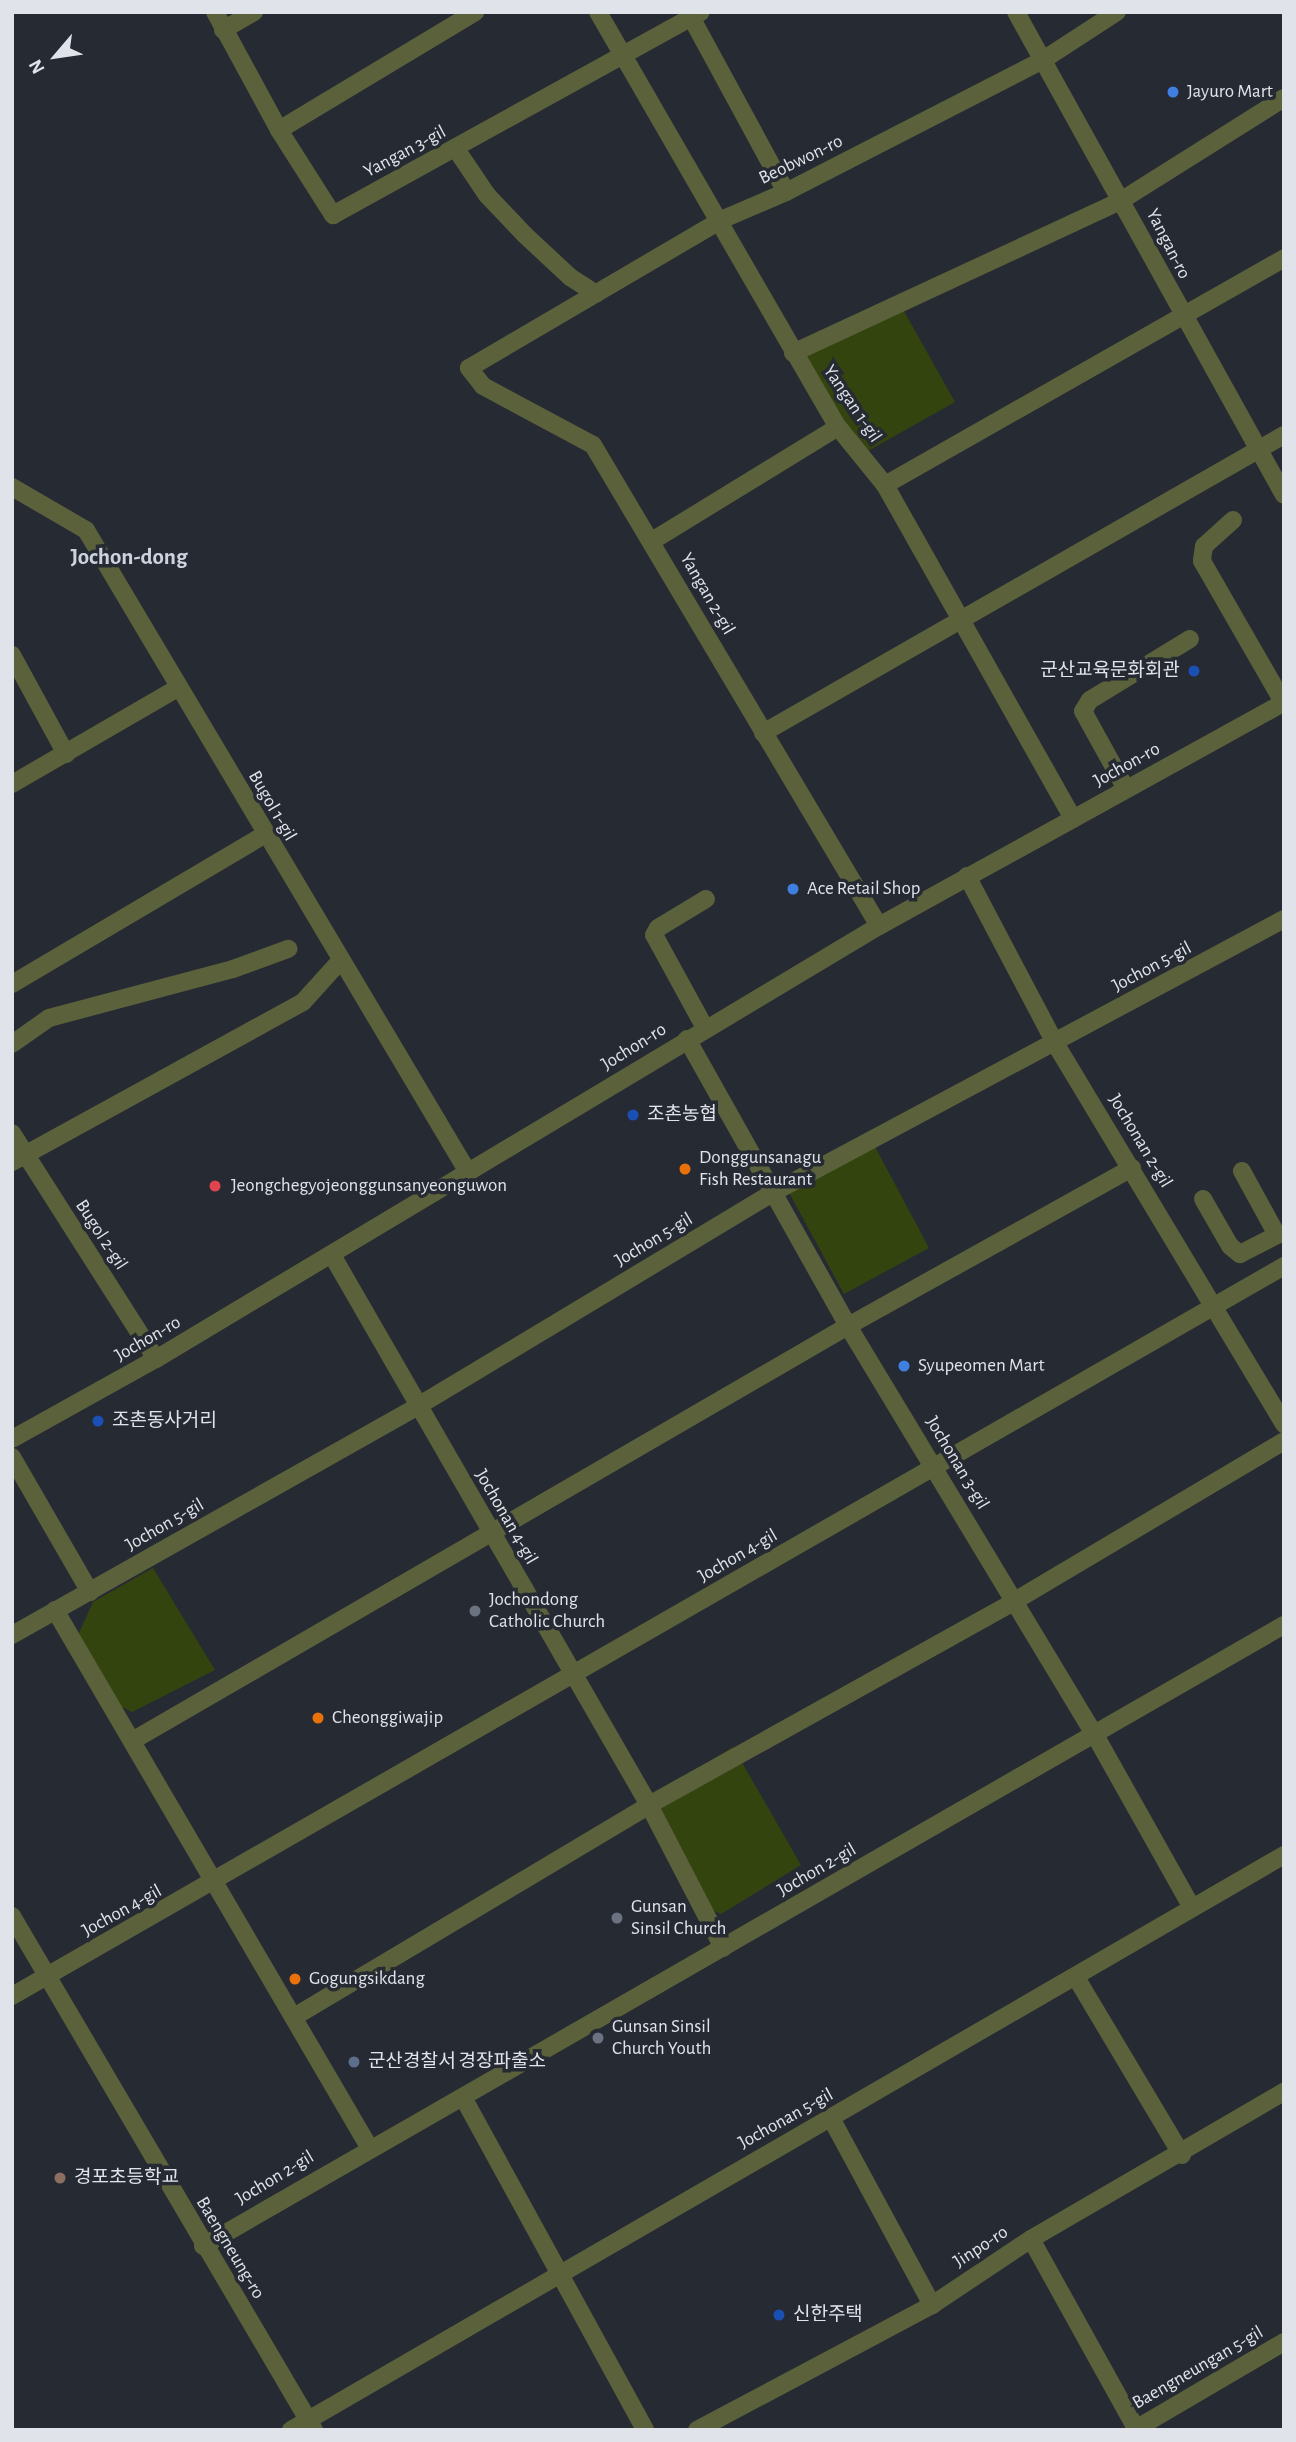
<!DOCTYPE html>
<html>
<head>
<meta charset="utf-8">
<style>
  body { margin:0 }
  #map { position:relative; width:1296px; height:2442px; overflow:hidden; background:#262a33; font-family:"Alegreya Sans","Noto Sans KR",sans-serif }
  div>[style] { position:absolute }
  .green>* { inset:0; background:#34440e }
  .minor>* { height:18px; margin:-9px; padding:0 9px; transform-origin:9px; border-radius:9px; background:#5a613b }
  .dots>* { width:19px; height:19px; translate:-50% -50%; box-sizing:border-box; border:4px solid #262a33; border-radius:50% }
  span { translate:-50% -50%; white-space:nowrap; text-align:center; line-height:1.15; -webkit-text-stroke:7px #262a33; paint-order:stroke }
  .poi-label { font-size:19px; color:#e1e3ea }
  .left { translate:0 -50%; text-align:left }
  .right { translate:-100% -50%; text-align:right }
  .street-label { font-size:19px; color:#e1e3ea }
  .quarter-label { font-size:23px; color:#cdd3de; font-weight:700 }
  .frame { position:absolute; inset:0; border:14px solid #e1e3ea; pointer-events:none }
  .north { position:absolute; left:21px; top:21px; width:70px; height:70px; -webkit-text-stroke:5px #262a33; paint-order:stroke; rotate:241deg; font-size:19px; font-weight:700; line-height:28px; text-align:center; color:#e1e3ea }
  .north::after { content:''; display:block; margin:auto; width:24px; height:32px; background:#e1e3ea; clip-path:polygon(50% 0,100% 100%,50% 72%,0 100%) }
</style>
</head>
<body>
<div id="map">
  <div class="green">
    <div style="clip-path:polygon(900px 304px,955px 402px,861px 455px,806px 357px)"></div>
    <div style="clip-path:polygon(873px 1143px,929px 1248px,844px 1294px,787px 1189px)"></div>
    <div style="clip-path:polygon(153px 1568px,215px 1670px,132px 1712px,118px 1705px,78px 1635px,93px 1602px)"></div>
    <div style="clip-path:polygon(733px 1747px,801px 1865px,721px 1914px,707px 1908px,653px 1811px,657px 1794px)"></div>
  </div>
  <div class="minor">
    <div style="left:215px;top:12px;width:134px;rotate:61.5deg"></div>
    <div style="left:279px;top:130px;width:101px;rotate:57.6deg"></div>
    <div style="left:333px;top:215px;width:420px;rotate:-28.9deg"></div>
    <div style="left:598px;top:12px;width:479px;rotate:60deg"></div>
    <div style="left:838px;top:427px;width:75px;rotate:51deg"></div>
    <div style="left:885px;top:485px;width:383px;rotate:60.6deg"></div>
    <div style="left:1016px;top:12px;width:552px;rotate:60.98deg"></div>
    <div style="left:691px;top:17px;width:199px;rotate:61.5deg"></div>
    <div style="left:223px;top:30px;width:36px;rotate:-30deg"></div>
    <div style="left:279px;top:130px;width:229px;rotate:-31deg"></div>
    <div style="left:456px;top:149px;width:55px;rotate:56deg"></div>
    <div style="left:487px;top:195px;width:55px;rotate:46.5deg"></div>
    <div style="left:525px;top:235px;width:62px;rotate:43deg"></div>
    <div style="left:570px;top:277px;width:31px;rotate:33deg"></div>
    <div style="left:793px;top:353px;width:363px;rotate:-24.9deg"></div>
    <div style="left:1122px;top:200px;width:191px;rotate:-32.2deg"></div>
    <div style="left:885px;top:485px;width:459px;rotate:-29.6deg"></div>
    <div style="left:12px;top:487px;width:86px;rotate:30.2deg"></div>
    <div style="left:86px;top:530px;width:749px;rotate:59.26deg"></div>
    <div style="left:1233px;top:520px;width:39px;rotate:138deg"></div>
    <div style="left:1204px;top:546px;width:15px;rotate:98deg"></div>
    <div style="left:1202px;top:561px;width:163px;rotate:60.1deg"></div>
    <div style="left:652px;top:541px;width:218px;rotate:-31.5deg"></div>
    <div style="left:12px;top:655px;width:113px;rotate:61.4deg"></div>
    <div style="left:763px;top:733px;width:600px;rotate:-29.77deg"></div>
    <div style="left:12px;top:784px;width:193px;rotate:-30.1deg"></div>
    <div style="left:1126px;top:789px;width:89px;rotate:-118.9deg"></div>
    <div style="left:1083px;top:711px;width:13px;rotate:-58deg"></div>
    <div style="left:1090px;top:700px;width:117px;rotate:-31.4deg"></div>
    <div style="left:967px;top:876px;width:189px;rotate:62.2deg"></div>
    <div style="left:1055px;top:1043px;width:445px;rotate:59deg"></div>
    <div style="left:879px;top:926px;width:560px;rotate:-120.74deg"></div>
    <div style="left:593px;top:445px;width:125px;rotate:-151.8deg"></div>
    <div style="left:483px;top:386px;width:23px;rotate:-128deg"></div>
    <div style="left:469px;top:368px;width:292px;rotate:-30.4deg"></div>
    <div style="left:721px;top:220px;width:71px;rotate:-23.3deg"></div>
    <div style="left:786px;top:192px;width:289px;rotate:-27.2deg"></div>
    <div style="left:1043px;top:60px;width:88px;rotate:-33deg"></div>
    <div style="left:12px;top:984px;width:293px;rotate:-30.6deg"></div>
    <div style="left:705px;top:1028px;width:106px;rotate:-118.7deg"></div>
    <div style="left:654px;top:935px;width:8px;rotate:-60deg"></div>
    <div style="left:658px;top:928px;width:56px;rotate:-31.1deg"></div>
    <div style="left:687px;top:1039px;width:329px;rotate:60.7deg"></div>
    <div style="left:848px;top:1326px;width:478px;rotate:58.9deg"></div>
    <div style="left:1095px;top:1735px;width:198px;rotate:60.7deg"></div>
    <div style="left:12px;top:1044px;width:45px;rotate:-35.1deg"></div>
    <div style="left:49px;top:1018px;width:190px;rotate:-14.9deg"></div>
    <div style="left:233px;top:969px;width:59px;rotate:-20deg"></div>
    <div style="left:12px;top:1133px;width:268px;rotate:57.5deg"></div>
    <div style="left:12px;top:1162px;width:332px;rotate:-28.8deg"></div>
    <div style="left:303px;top:1002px;width:57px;rotate:-47.9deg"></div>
    <div style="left:1203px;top:1199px;width:54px;rotate:60.1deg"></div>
    <div style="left:1230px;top:1246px;width:13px;rotate:39deg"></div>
    <div style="left:1240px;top:1254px;width:42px;rotate:-27.2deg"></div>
    <div style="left:1277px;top:1235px;width:73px;rotate:-118.7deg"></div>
    <div style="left:332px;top:1255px;width:635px;rotate:60.04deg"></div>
    <div style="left:649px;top:1805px;width:161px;rotate:62.6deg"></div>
    <div style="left:12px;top:1439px;width:165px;rotate:-29.1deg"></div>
    <div style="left:156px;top:1359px;width:843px;rotate:-30.92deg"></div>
    <div style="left:879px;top:926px;width:463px;rotate:-28.9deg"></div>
    <div style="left:12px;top:1457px;width:156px;rotate:60deg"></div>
    <div style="left:55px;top:1610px;width:622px;rotate:59.68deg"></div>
    <div style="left:12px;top:1635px;width:466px;rotate:-29.4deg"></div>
    <div style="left:418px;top:1406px;width:415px;rotate:-31deg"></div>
    <div style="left:774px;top:1192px;width:578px;rotate:-28.16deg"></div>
    <div style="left:132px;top:1741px;width:828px;rotate:-30.1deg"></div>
    <div style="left:848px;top:1326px;width:325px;rotate:-29.1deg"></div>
    <div style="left:12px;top:1916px;width:596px;rotate:59.56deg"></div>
    <div style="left:1077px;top:1979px;width:205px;rotate:59.2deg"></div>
    <div style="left:12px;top:1996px;width:1467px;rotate:-29.85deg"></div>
    <div style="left:294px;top:2017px;width:413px;rotate:-30.8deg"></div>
    <div style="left:649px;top:1805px;width:417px;rotate:-29.1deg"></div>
    <div style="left:1013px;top:1602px;width:315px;rotate:-30.7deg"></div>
    <div style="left:464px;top:2099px;width:377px;rotate:61.3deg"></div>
    <div style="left:831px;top:2118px;width:213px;rotate:61.6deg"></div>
    <div style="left:1031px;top:2239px;width:218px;rotate:61deg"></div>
    <div style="left:203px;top:2246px;width:1247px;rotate:-29.88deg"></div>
    <div style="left:291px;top:2430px;width:1147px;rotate:-30.07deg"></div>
    <div style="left:697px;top:2430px;width:266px;rotate:-28deg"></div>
    <div style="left:932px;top:2305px;width:119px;rotate:-33.7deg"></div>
    <div style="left:1031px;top:2239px;width:293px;rotate:-30.2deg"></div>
    <div style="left:1134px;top:2430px;width:174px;rotate:-30.4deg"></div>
  </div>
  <div class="dots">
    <div style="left:1173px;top:92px;background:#3f7fe0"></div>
    <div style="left:1194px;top:671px;background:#1a4fb4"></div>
    <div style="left:793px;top:889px;background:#3f7fe0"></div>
    <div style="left:633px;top:1115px;background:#1a4fb4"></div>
    <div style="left:685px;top:1169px;background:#e8710a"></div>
    <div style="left:215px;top:1186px;background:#e0444e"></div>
    <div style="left:904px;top:1366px;background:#3f7fe0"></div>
    <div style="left:98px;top:1421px;background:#1a4fb4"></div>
    <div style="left:475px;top:1611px;background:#6b7280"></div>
    <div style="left:318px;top:1718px;background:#e8710a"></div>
    <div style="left:617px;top:1918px;background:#6b7280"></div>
    <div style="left:295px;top:1979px;background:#e8710a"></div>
    <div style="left:598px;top:2038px;background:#6b7280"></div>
    <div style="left:354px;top:2062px;background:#5c6f8a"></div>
    <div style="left:60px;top:2178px;background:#8d6e63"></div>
    <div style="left:779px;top:2315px;background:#1a4fb4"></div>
  </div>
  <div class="poi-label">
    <span class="left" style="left:1187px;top:92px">Jayuro Mart</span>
    <span class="right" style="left:1180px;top:671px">군산교육문화회관</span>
    <span class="left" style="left:807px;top:889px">Ace Retail Shop</span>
    <span class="left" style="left:647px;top:1115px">조촌농협</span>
    <span class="left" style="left:699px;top:1169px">Donggunsanagu<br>Fish Restaurant</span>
    <span class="left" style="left:231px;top:1186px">Jeongchegyojeonggunsanyeonguwon</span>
    <span class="left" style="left:918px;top:1366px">Syupeomen Mart</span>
    <span class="left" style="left:112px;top:1421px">조촌동사거리</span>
    <span class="left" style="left:489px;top:1611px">Jochondong<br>Catholic Church</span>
    <span class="left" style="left:332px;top:1718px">Cheonggiwajip</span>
    <span class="left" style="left:631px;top:1918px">Gunsan<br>Sinsil Church</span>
    <span class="left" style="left:309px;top:1979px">Gogungsikdang</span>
    <span class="left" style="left:612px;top:2038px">Gunsan Sinsil<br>Church Youth</span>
    <span class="left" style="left:368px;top:2062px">군산경찰서 경장파출소</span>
    <span class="left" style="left:74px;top:2178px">경포초등학교</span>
    <span class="left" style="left:793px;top:2315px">신한주택</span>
  </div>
  <div class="street-label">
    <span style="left:405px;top:152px;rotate:-28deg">Yangan 3-gil</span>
    <span style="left:801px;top:160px;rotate:-26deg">Beobwon-ro</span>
    <span style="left:1168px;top:244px;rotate:63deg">Yangan-ro</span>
    <span style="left:852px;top:404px;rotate:56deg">Yangan 1-gil</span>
    <span style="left:707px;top:594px;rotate:60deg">Yangan 2-gil</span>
    <span style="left:1127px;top:765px;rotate:-29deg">Jochon-ro</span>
    <span style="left:272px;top:806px;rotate:60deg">Bugol 1-gil</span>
    <span style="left:1152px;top:967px;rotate:-28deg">Jochon 5-gil</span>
    <span style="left:634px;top:1047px;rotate:-32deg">Jochon-ro</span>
    <span style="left:1140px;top:1141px;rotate:59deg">Jochonan 2-gil</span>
    <span style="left:101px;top:1235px;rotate:57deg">Bugol 2-gil</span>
    <span style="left:654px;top:1240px;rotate:-31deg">Jochon 5-gil</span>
    <span style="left:148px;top:1339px;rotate:-30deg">Jochon-ro</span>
    <span style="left:957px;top:1463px;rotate:59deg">Jochonan 3-gil</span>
    <span style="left:506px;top:1517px;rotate:60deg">Jochonan 4-gil</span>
    <span style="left:165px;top:1525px;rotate:-30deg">Jochon 5-gil</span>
    <span style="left:738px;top:1556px;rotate:-30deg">Jochon 4-gil</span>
    <span style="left:817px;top:1870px;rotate:-30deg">Jochon 2-gil</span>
    <span style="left:122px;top:1911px;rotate:-29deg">Jochon 4-gil</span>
    <span style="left:786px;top:2119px;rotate:-29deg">Jochonan 5-gil</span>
    <span style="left:275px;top:2178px;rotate:-31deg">Jochon 2-gil</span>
    <span style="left:981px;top:2247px;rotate:-33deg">Jinpo-ro</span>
    <span style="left:230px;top:2248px;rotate:59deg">Baengneung-ro</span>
    <span style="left:1198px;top:2368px;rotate:-30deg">Baengneungan 5-gil</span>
  </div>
  <div class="quarter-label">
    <span style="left:129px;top:558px">Jochon-dong</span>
  </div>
  <div class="frame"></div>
  <div class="north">N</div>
</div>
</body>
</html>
